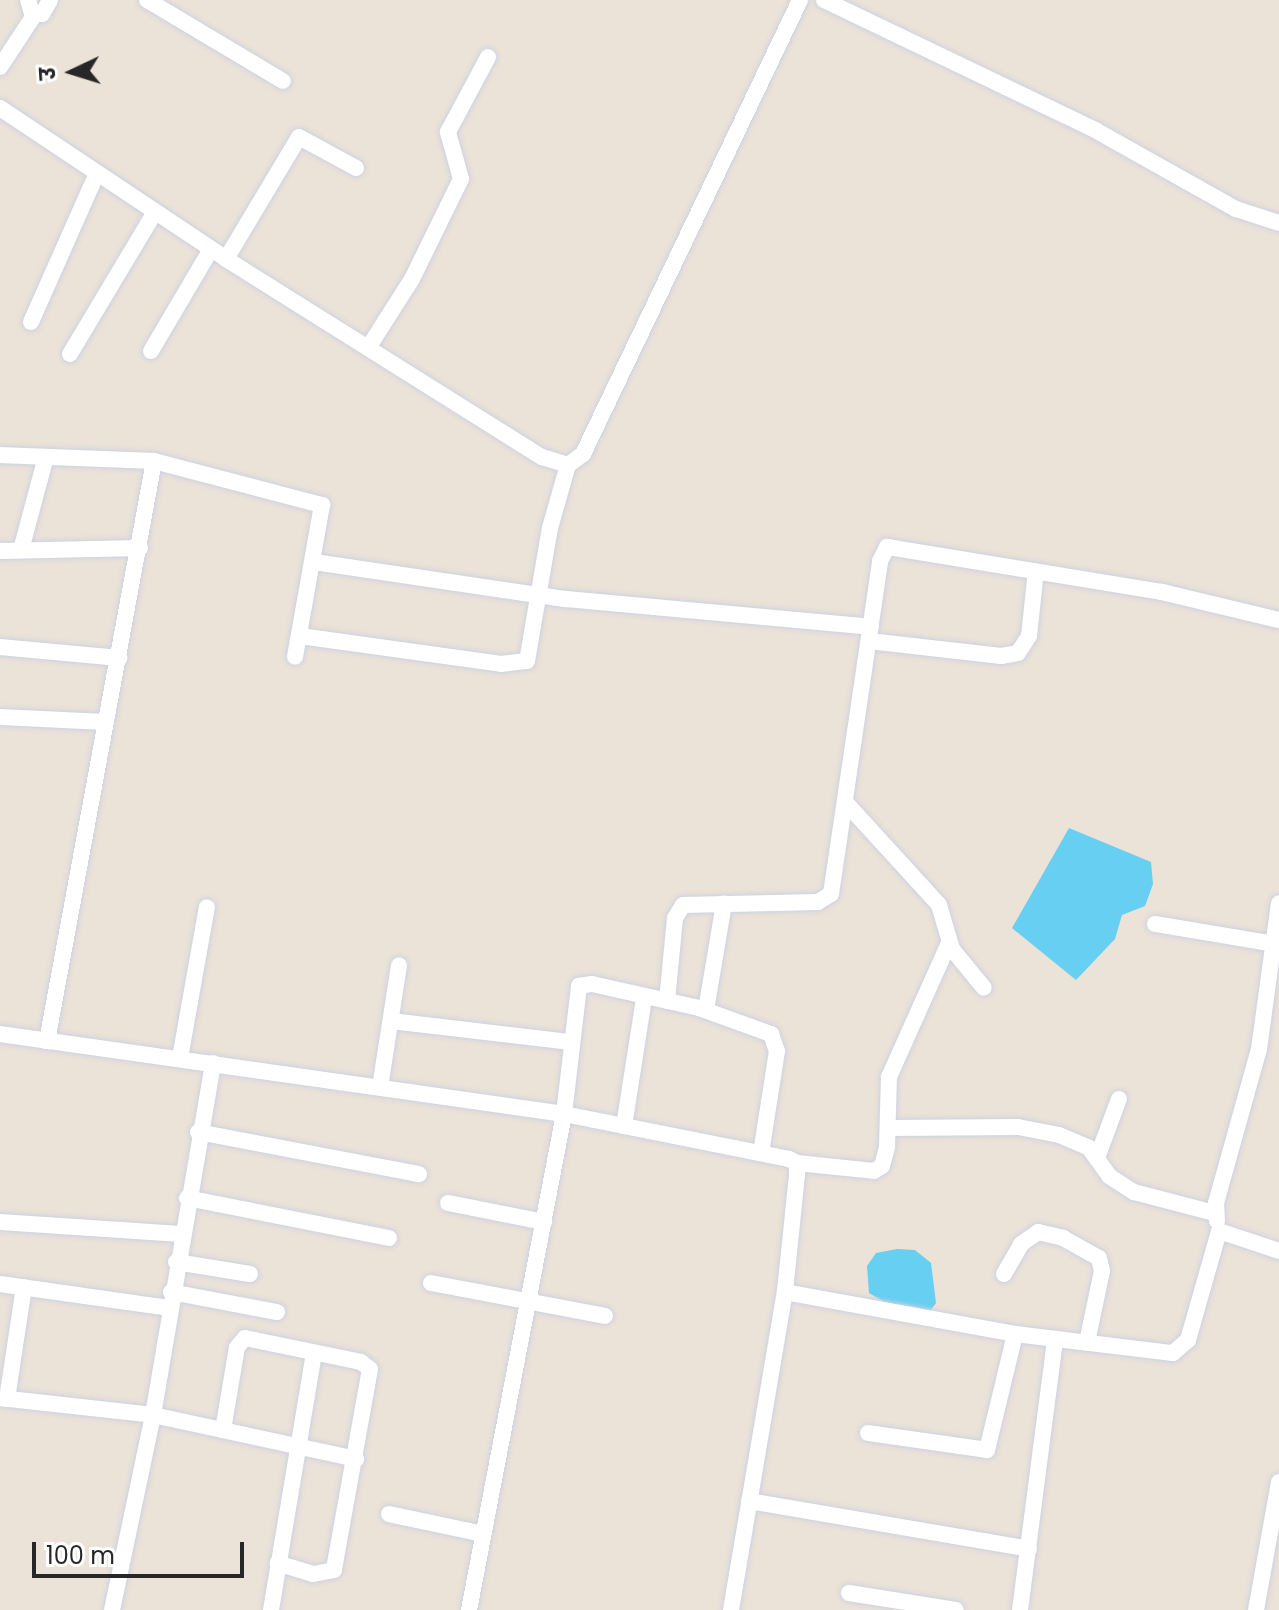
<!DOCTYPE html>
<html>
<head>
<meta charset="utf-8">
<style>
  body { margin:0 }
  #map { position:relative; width:1279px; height:1610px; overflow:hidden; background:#ebe2d8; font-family:Poppins,"Noto Sans Devanagari",sans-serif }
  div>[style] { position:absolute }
  .water>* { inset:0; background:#67cff1 }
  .roads { filter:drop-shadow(0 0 2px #cdd2e1) drop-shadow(0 0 2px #cdd2e1) }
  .minor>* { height:16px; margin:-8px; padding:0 8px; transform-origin:8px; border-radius:8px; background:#fff }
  span { translate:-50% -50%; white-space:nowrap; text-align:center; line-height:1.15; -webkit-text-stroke:7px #fff; paint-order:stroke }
  .north { position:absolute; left:32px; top:32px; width:80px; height:80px; -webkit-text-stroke:6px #fff; paint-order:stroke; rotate:266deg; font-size:22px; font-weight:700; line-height:32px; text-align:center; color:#272727 }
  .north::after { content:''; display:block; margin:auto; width:28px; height:36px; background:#272727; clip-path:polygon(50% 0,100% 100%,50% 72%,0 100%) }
  .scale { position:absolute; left:32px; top:1542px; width:212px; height:36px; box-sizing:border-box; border:4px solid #272727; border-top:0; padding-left:10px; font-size:24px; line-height:28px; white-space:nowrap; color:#272727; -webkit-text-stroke:6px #fff; paint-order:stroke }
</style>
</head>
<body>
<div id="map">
  <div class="water">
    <div style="clip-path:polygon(1069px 828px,1151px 862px,1153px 884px,1145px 906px,1122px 915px,1115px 939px,1076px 980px,1012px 928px)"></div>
    <div style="clip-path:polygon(897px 1249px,915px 1250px,931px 1263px,936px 1303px,928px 1314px,898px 1310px,869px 1293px,867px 1266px,876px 1253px)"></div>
  </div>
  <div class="roads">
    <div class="minor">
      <div style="left:147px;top:0;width:158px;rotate:30.8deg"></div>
      <div style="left:824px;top:0;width:301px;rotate:25.6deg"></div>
      <div style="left:1095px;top:130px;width:162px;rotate:29.3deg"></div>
      <div style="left:1236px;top:209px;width:45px;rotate:18deg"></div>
      <div style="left:33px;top:13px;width:9px;rotate:6deg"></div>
      <div style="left:42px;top:14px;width:16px;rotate:-60deg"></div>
      <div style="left:0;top:67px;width:60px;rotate:-56.6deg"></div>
      <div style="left:33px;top:17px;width:18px;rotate:-106deg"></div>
      <div style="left:0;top:108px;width:272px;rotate:33.7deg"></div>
      <div style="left:226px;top:259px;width:373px;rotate:32.1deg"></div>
      <div style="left:542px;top:457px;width:27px;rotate:17deg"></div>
      <div style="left:568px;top:465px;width:19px;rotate:-36deg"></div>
      <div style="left:583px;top:454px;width:503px;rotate:-64.45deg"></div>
      <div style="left:226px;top:259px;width:142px;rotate:-59.1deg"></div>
      <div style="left:299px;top:137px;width:65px;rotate:28.5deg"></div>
      <div style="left:31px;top:322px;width:163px;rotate:-66.1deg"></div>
      <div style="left:368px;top:348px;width:82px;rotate:-57.5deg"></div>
      <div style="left:412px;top:279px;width:111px;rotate:-63.9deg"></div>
      <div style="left:461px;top:179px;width:49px;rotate:-105.5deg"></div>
      <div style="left:448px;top:132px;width:85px;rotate:-61.9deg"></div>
      <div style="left:151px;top:351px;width:118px;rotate:-59.5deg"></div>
      <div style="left:70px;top:354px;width:165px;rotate:-59.1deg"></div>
      <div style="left:0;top:455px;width:154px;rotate:2.2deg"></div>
      <div style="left:154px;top:461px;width:590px;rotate:100.45deg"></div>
      <div style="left:154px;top:461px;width:174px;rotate:14.7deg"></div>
      <div style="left:322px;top:505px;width:154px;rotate:100.1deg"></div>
      <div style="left:21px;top:550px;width:96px;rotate:-75deg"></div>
      <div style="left:0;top:551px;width:140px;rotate:-1.2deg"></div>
      <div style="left:314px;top:562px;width:255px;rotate:8.4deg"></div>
      <div style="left:566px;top:599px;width:306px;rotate:5.2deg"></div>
      <div style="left:300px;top:636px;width:203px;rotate:7.9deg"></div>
      <div style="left:501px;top:664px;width:26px;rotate:-7deg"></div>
      <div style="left:527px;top:661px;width:135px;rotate:-80.2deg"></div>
      <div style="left:550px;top:528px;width:66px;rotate:-74.1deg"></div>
      <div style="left:869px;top:641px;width:133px;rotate:6.5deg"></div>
      <div style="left:1001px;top:656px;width:17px;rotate:-10deg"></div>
      <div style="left:1018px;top:653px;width:20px;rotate:-57deg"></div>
      <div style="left:1029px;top:636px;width:65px;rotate:-83.9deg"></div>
      <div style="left:0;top:647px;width:120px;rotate:5.3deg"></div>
      <div style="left:0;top:717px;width:105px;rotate:2.7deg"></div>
      <div style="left:846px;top:803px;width:138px;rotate:47.6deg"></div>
      <div style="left:939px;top:905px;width:46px;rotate:73.5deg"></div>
      <div style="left:952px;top:949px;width:50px;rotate:50.6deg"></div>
      <div style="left:1155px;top:924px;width:122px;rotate:9.5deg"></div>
      <div style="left:667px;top:1001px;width:83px;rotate:-84.5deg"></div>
      <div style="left:675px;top:918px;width:15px;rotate:-58deg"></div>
      <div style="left:683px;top:905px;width:135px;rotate:-1.3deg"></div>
      <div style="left:818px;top:902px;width:15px;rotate:-32deg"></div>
      <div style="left:831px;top:894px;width:337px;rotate:-81.6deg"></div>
      <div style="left:880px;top:561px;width:16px;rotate:-63deg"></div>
      <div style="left:887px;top:547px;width:279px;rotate:9.3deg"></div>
      <div style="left:1162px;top:592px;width:120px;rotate:13.5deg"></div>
      <div style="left:706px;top:1010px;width:108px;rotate:-80.4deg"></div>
      <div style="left:391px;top:1021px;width:181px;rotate:6.7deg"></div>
      <div style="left:0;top:1034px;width:570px;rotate:8.07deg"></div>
      <div style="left:564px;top:1114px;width:229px;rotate:11.3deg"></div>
      <div style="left:789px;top:1159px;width:9px;rotate:27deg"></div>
      <div style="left:797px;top:1163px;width:12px;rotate:90deg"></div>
      <div style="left:797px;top:1175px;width:118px;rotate:95.9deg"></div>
      <div style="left:180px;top:1058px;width:153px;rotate:-79.9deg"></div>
      <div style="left:380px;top:1087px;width:123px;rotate:-81.1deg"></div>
      <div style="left:624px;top:1126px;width:130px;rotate:-81.1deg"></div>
      <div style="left:889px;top:1128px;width:129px;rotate:-0.4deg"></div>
      <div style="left:1018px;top:1127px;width:42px;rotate:11deg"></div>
      <div style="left:1059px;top:1135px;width:33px;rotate:23deg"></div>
      <div style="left:1089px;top:1148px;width:34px;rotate:54deg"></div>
      <div style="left:1109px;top:1176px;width:30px;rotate:33deg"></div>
      <div style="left:1134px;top:1192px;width:83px;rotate:14.7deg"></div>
      <div style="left:198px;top:1132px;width:225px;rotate:10.8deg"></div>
      <div style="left:1097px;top:1158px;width:63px;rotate:-69.6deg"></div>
      <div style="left:797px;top:1163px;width:77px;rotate:5.9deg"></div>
      <div style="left:874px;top:1171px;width:9px;rotate:-32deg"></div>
      <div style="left:882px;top:1166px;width:20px;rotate:-75deg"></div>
      <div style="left:887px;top:1147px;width:70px;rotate:-88.4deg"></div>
      <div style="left:889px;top:1077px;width:147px;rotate:-65.9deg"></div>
      <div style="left:187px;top:1198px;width:206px;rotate:11.2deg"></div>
      <div style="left:448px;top:1203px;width:98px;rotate:11.2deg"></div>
      <div style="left:1217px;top:1221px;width:18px;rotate:-93deg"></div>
      <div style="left:1216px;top:1203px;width:160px;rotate:-74.4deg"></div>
      <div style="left:1259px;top:1049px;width:147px;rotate:-82.2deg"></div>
      <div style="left:0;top:1222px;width:181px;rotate:3.8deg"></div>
      <div style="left:176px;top:1262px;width:75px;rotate:9.2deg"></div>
      <div style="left:1004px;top:1274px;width:34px;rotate:-60deg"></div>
      <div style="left:1021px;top:1244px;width:21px;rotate:-35deg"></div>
      <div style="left:1038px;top:1232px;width:26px;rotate:13deg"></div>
      <div style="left:1063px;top:1238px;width:41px;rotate:29.1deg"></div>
      <div style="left:1099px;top:1258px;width:13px;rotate:77deg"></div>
      <div style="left:1102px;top:1271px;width:73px;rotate:101.9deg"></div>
      <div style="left:431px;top:1283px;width:177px;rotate:10.7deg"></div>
      <div style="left:0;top:1284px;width:170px;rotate:8.1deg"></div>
      <div style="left:171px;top:1292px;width:108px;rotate:10.7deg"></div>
      <div style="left:0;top:1398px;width:154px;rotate:6.3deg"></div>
      <div style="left:153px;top:1415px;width:208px;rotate:12.2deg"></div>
      <div style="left:7px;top:1399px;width:113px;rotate:-81.4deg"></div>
      <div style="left:223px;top:1430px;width:84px;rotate:-80.4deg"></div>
      <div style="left:237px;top:1347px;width:12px;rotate:-48deg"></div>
      <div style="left:245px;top:1338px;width:118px;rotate:11.7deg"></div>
      <div style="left:361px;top:1362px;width:11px;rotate:38deg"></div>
      <div style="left:370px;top:1369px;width:204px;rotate:100.2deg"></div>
      <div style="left:334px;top:1570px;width:21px;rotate:169deg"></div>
      <div style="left:313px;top:1574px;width:37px;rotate:-163deg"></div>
      <div style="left:868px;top:1433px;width:120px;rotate:8.1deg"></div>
      <div style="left:987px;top:1450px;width:119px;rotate:-76.4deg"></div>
      <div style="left:749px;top:1501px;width:284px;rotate:9.7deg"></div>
      <div style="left:389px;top:1514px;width:96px;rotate:12deg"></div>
      <div style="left:849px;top:1593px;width:108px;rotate:9deg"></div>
      <div style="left:112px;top:1610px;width:199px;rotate:-78.1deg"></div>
      <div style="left:153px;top:1415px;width:357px;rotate:-80.3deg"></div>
      <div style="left:271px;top:1610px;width:260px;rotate:-80.5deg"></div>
      <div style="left:469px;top:1610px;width:505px;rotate:-79.16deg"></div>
      <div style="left:564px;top:1114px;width:129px;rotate:-83.3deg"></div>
      <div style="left:579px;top:986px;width:13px;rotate:-9deg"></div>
      <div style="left:592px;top:984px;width:110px;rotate:12.6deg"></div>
      <div style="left:699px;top:1008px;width:77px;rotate:19.9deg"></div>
      <div style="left:771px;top:1034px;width:18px;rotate:71deg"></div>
      <div style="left:777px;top:1051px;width:103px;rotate:98.9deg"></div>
      <div style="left:731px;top:1610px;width:323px;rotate:-80.4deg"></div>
      <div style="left:785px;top:1292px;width:234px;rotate:10.3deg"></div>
      <div style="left:1015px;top:1334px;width:159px;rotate:6.9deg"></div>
      <div style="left:1173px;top:1353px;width:20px;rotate:-41deg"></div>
      <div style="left:1188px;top:1340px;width:113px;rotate:-74.1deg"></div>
      <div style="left:1219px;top:1231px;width:63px;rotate:18.4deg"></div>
      <div style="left:1020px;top:1610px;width:273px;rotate:-82.6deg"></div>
      <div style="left:1256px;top:1610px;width:130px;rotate:-79.8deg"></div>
    </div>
  </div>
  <div class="north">उ</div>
  <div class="scale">100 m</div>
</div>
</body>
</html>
